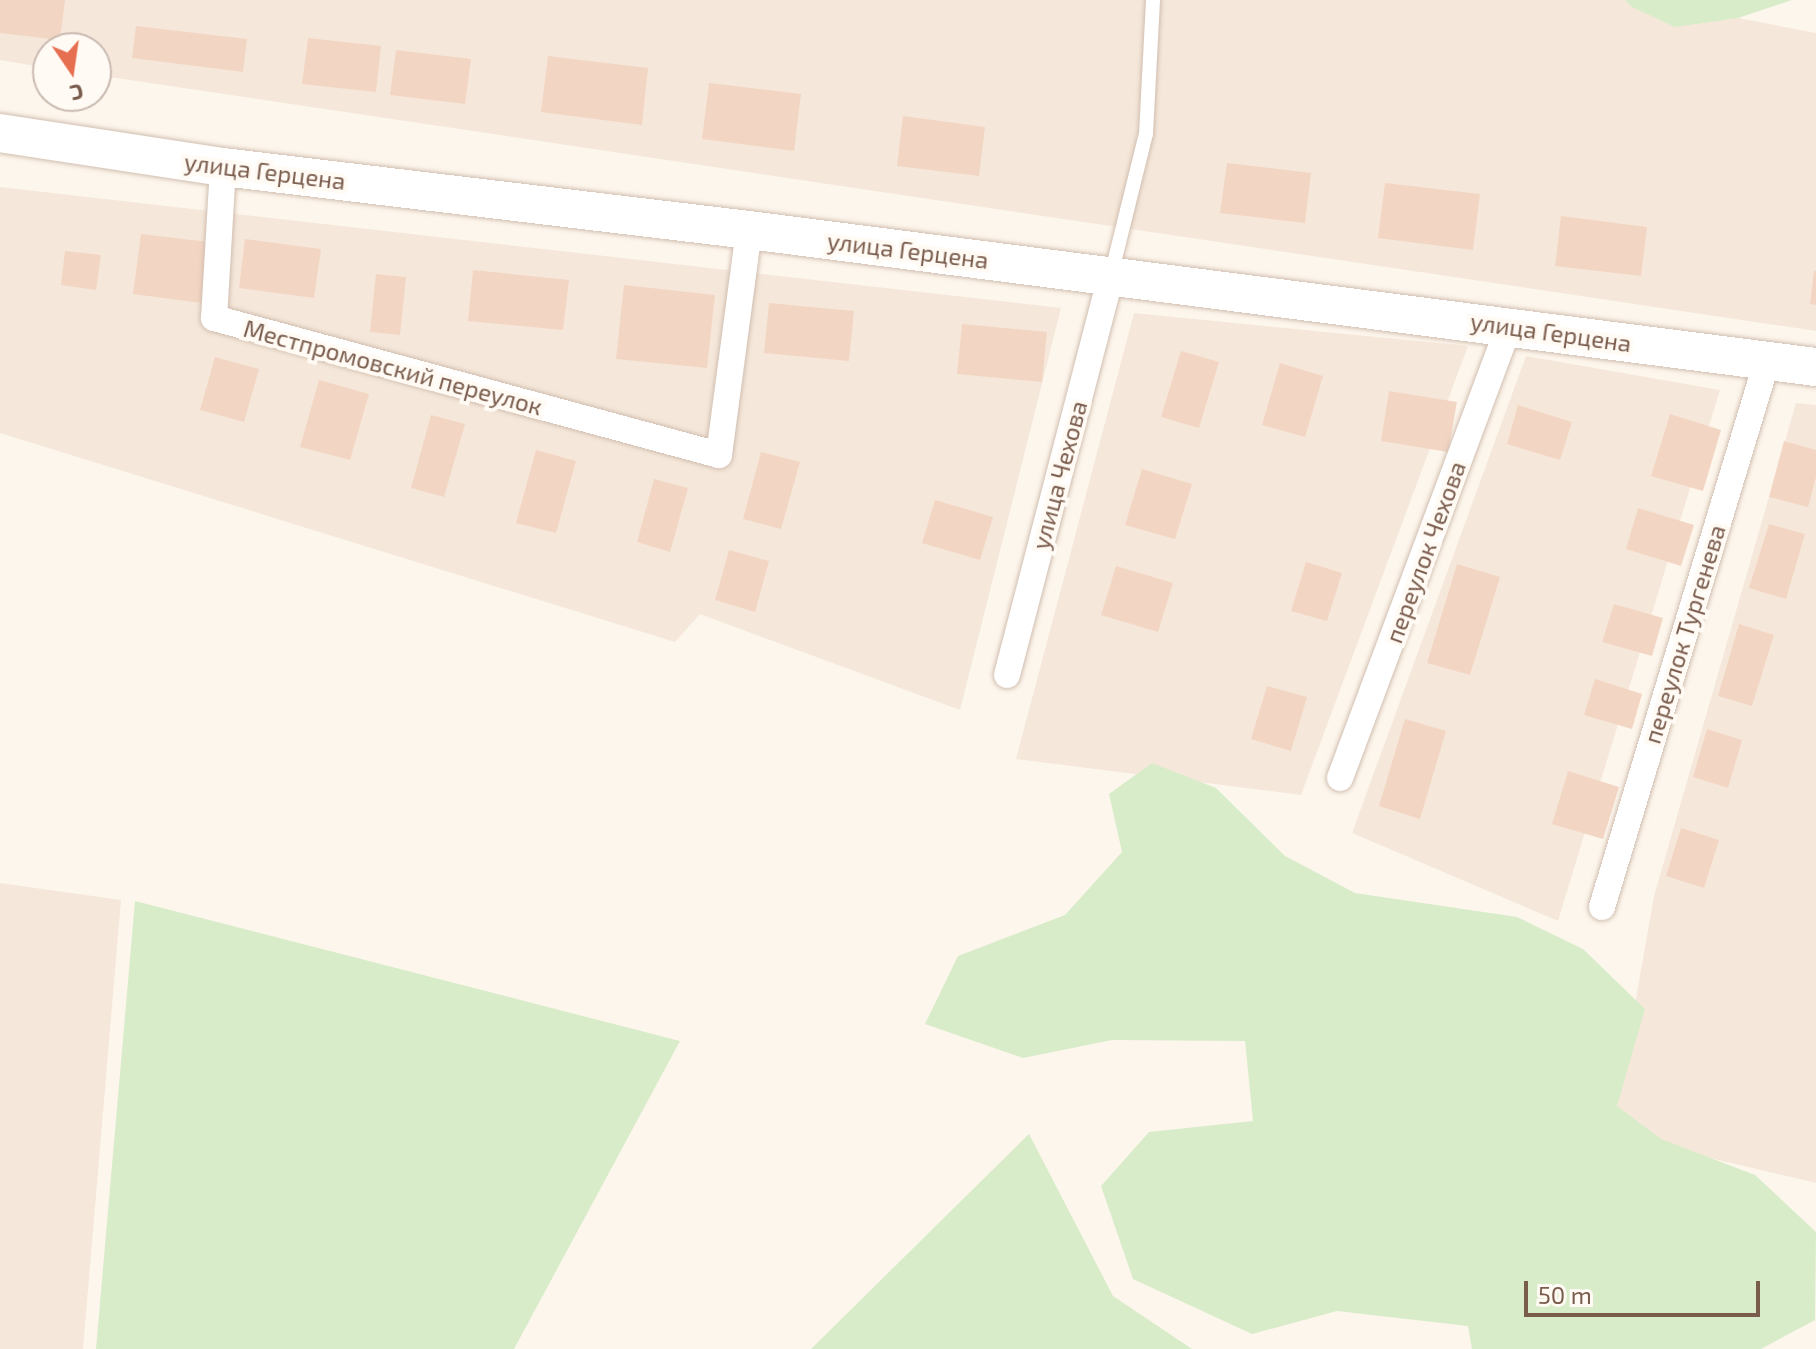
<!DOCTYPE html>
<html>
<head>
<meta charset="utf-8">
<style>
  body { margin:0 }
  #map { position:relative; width:1816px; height:1349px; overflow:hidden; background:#fdf6ec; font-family:"Exo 2",sans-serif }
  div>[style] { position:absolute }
  .residential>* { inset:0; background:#f5e8da }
  .green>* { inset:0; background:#d8ecc9 }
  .building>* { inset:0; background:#f3d5c3 }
  .roads { filter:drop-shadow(0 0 2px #d1beb0) drop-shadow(0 0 2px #d1beb0) }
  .lane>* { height:14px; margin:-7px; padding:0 7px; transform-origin:7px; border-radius:7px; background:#fff }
  .street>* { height:26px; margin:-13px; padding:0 13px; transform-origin:13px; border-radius:13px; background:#fff }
  .secondary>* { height:38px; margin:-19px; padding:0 19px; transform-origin:19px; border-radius:19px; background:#fff }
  span { translate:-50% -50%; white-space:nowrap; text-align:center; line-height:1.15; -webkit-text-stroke:8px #fffaf3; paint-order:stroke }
  .street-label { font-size:24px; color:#7a5c4d }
  .north { position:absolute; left:32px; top:32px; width:80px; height:80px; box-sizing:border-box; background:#fffaf3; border:2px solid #cabbb1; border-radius:50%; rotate:167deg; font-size:22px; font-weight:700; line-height:32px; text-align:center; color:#7a5c4d }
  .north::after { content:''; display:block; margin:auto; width:28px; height:36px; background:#e76f51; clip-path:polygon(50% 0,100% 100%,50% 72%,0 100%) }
  .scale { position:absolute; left:1524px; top:1281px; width:236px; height:36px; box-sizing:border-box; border:4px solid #7a5c4d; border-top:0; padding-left:10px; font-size:24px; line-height:28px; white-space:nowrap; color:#7a5c4d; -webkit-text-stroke:6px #fffaf3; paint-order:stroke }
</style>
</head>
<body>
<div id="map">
  <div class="residential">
    <div style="clip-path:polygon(0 0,1645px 0,1816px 33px,1816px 331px,96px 75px,96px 48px,48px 48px,48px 68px,0 60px)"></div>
    <div style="clip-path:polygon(0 187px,1061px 308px,960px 710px,700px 614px,675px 642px,0 433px)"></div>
    <div style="clip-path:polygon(1134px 313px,1468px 346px,1301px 795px,1016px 759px)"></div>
    <div style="clip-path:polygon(1526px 356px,1720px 390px,1558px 921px,1352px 833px)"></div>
    <div style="clip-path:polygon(1796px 403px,1816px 405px,1816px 1183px,1612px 1135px,1654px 896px)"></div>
    <div style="clip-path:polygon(0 883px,121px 900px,83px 1349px,0 1349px)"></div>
  </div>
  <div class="green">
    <div style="clip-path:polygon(1625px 0,1792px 0,1738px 18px,1675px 27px,1632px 7px)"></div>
    <div style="clip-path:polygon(1152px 763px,1216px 788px,1285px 856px,1355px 893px,1517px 917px,1583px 949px,1645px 1009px,1617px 1106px,1661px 1139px,1755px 1175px,1816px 1232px,1815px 1320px,1761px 1349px,1472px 1349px,1468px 1326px,1337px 1311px,1252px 1334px,1133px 1279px,1101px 1186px,1149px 1132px,1253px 1121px,1245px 1041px,1112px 1040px,1023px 1058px,925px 1024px,958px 956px,1065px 915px,1122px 852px,1109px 794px)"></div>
    <div style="clip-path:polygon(135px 901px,680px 1041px,514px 1349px,96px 1349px)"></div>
    <div style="clip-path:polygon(1029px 1134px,1113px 1296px,1192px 1349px,811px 1349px)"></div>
  </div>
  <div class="building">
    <div style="clip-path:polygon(0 0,65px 0,60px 40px,0 33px)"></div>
    <div style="clip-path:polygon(136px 26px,247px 39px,243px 72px,132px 58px)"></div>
    <div style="clip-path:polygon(308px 38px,381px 46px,376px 92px,302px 84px)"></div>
    <div style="clip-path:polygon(396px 50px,471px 59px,465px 104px,390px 95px)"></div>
    <div style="clip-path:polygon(548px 56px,648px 68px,642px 125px,541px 112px)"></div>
    <div style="clip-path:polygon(709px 83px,801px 94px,794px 151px,702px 139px)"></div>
    <div style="clip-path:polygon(903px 116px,985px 127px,979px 176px,897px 166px)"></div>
    <div style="clip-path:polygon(1227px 163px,1311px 173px,1305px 223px,1220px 213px)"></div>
    <div style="clip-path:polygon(1385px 183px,1480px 194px,1473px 250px,1378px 238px)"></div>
    <div style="clip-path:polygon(1561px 216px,1647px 227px,1641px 276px,1555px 266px)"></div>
    <div style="clip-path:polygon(141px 234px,209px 242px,201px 303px,133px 294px)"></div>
    <div style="clip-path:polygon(245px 239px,321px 249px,314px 298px,239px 288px)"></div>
    <div style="clip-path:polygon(65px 251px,101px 255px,96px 290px,61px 285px)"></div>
    <div style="clip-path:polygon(473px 270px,569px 280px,563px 330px,468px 321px)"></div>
    <div style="clip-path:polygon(1814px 271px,1816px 271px,1816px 305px,1810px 304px)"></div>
    <div style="clip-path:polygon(376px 274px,406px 277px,400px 335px,370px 332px)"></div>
    <div style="clip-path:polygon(624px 285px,715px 295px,707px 368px,616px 359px)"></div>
    <div style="clip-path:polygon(769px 303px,854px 311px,849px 361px,764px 353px)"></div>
    <div style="clip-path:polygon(962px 324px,1047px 332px,1042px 382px,957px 374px)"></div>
    <div style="clip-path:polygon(1181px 351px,1219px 362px,1199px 428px,1161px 417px)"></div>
    <div style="clip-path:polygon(215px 357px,259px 369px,244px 422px,200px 410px)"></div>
    <div style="clip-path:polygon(1280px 363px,1323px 376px,1305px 437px,1262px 425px)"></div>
    <div style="clip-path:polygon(319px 380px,369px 394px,350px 460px,300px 447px)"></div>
    <div style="clip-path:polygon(1389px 391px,1457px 402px,1448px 452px,1381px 441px)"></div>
    <div style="clip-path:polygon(1518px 405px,1572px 422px,1560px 460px,1507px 444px)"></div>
    <div style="clip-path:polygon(1670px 414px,1721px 430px,1703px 491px,1651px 476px)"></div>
    <div style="clip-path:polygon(431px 415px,465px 424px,444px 497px,411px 488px)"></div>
    <div style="clip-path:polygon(1784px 441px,1816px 450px,1816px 477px,1808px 507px,1769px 497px)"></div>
    <div style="clip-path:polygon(536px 450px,576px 461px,556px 533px,516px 523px)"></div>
    <div style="clip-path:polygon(761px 452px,800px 462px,781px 529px,743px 519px)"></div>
    <div style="clip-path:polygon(1142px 469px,1192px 484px,1175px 539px,1125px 525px)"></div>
    <div style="clip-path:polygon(654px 479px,688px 488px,670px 552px,637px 542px)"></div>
    <div style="clip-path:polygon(935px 500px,993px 517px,980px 560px,922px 543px)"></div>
    <div style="clip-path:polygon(1638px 508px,1694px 525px,1681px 566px,1626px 549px)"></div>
    <div style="clip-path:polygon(1769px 524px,1805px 534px,1786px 599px,1749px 588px)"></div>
    <div style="clip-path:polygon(729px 550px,769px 561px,755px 612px,715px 600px)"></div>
    <div style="clip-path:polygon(1306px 562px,1342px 573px,1327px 621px,1291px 611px)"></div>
    <div style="clip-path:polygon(1457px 564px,1500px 577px,1470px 675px,1427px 663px)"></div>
    <div style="clip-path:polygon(1116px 566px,1173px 583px,1158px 632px,1101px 615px)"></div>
    <div style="clip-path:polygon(1614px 604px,1663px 618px,1652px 656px,1602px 642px)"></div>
    <div style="clip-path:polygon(1739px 624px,1774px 635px,1752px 706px,1718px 696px)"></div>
    <div style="clip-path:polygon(1595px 679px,1642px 694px,1632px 729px,1584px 715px)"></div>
    <div style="clip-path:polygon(1267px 686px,1307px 697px,1291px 751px,1251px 739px)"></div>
    <div style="clip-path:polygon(1405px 719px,1446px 731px,1420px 819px,1379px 806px)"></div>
    <div style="clip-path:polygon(1707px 729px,1742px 740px,1728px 788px,1693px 777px)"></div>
    <div style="clip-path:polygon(1568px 771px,1619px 787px,1603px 839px,1552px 824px)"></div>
    <div style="clip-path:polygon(1681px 828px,1719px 840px,1704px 888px,1666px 876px)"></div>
  </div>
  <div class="roads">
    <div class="lane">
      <div style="left:1111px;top:275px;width:145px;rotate:-76.1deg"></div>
      <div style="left:1146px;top:134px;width:134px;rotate:-87deg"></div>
    </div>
    <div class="street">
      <div style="left:223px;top:167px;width:151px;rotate:93.4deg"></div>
      <div style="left:214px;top:318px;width:523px;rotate:15.18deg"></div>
      <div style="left:719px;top:455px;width:227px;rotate:-82.4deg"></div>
      <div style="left:1007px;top:675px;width:412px;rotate:-75.4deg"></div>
      <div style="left:1340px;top:778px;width:483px;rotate:-69.5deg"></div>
      <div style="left:1602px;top:907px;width:570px;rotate:-73.19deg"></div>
    </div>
    <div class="secondary">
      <div style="left:0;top:133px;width:226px;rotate:8.7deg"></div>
      <div style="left:223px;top:167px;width:530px;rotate:6.83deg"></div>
      <div style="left:749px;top:230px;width:1076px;rotate:7.32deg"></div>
    </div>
  </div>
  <div class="street-label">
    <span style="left:265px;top:171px;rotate:7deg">улица Герцена</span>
    <span style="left:908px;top:250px;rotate:7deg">улица Герцена</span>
    <span style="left:1551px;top:332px;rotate:8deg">улица Герцена</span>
    <span style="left:393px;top:367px;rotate:15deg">Местпромовский переулок</span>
    <span style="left:1059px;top:475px;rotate:-75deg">улица Чехова</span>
    <span style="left:1425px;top:552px;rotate:-70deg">переулок Чехова</span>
    <span style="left:1684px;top:634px;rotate:-73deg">переулок Тургенева</span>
  </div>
  <div class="north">С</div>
  <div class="scale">50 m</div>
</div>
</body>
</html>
